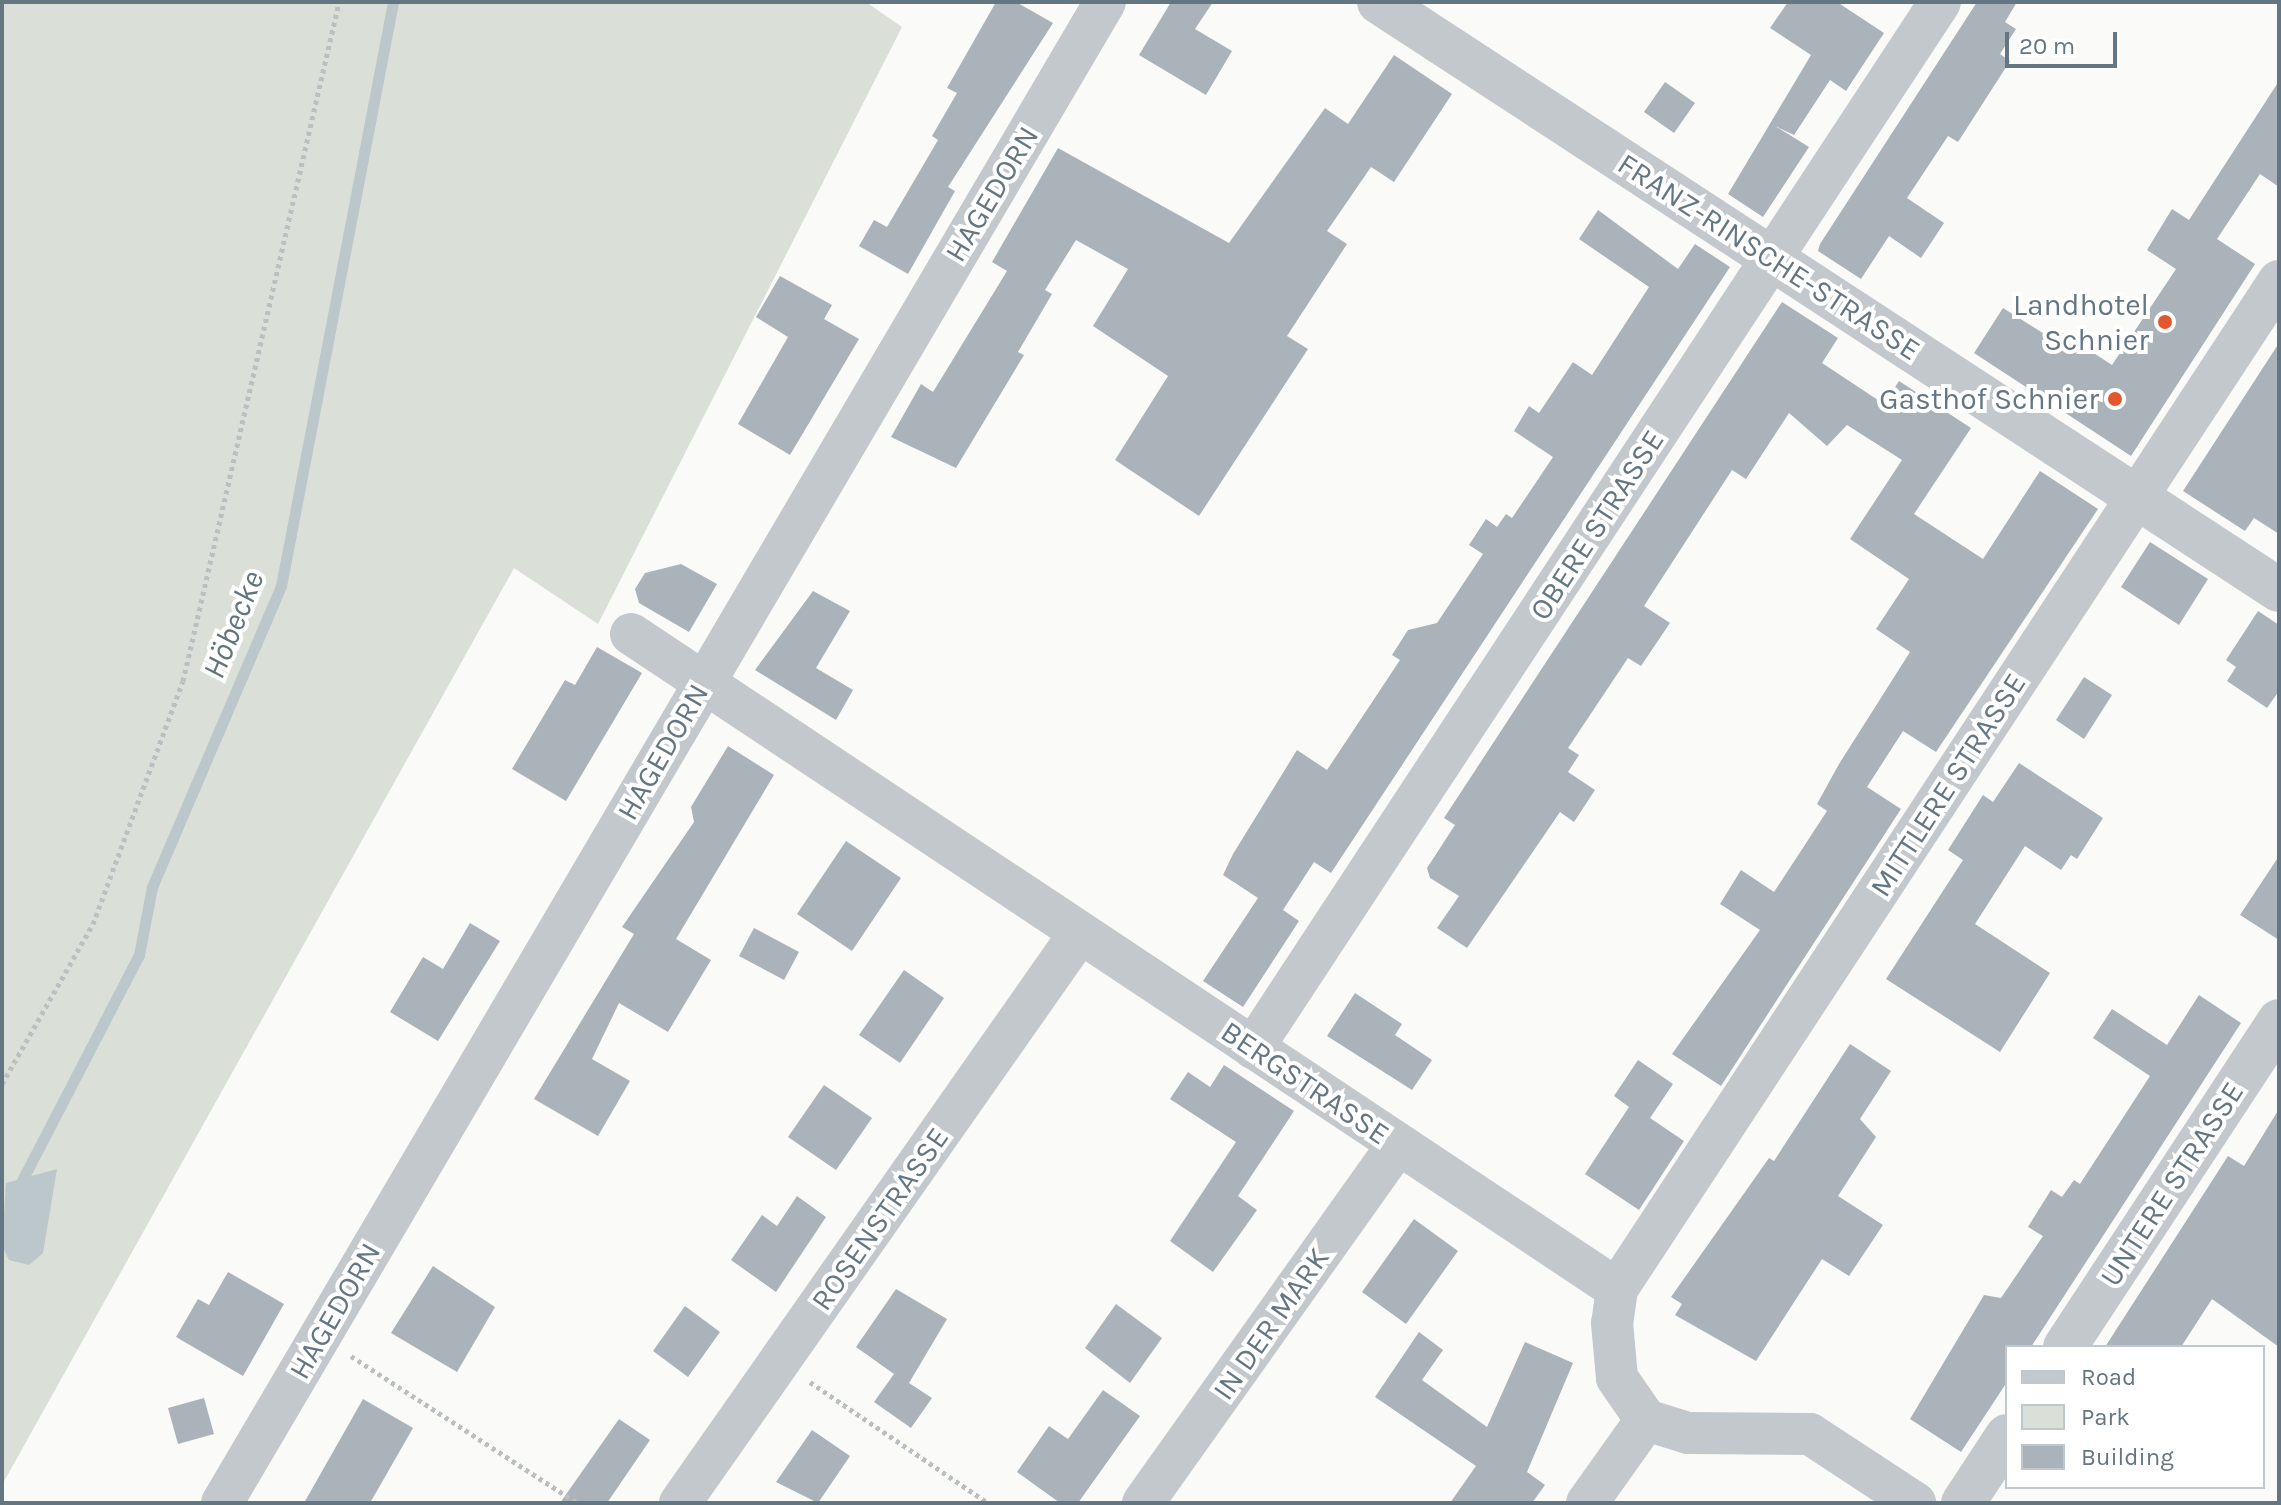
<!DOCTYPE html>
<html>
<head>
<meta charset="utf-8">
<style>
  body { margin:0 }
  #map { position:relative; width:2281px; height:1505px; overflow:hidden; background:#fafaf8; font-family:Karla,sans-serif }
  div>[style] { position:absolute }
  .green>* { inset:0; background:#dadfd7 }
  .water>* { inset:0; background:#bbc7cb }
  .stream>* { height:11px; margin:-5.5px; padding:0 5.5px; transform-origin:5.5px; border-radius:5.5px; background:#bbc7cb }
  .building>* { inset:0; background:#aab3b9 }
  .path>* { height:5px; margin-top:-2.5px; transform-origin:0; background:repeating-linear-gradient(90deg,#bbbfc2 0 4px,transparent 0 8px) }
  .minor>* { height:42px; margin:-21px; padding:0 21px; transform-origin:21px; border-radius:21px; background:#c3c8cc }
  .tertiary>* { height:44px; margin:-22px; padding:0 22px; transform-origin:22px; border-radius:22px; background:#c3c8cc }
  .dots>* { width:22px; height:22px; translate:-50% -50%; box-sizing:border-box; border:4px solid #fff; border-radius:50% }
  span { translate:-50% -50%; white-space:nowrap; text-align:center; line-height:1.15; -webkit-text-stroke:8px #fff; paint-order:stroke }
  .street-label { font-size:30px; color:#657683 }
  .poi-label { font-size:30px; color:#657683 }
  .right { translate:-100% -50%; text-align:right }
  .water-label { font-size:32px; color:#60757c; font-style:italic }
  .frame { position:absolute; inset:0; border:4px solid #657683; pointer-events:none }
  .legend { position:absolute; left:2005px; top:1345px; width:260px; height:144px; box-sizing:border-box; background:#fff; border:2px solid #c1c8cd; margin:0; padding:10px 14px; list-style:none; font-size:24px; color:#657683 }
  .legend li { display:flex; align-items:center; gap:16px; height:40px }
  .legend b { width:40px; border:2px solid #c1c8cd }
  .scale { position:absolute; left:2005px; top:32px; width:112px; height:36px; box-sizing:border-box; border:4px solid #657683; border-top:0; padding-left:10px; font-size:24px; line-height:28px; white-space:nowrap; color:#657683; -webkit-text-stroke:6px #fff; paint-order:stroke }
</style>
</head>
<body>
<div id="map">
  <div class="green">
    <div style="clip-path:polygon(2px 2px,866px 2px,902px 27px,598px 624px,514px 568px,2px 1485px)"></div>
  </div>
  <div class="water">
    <div style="clip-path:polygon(57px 1169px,43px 1253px,29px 1265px,9px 1260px,2px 1246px,6px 1183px)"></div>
  </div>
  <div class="stream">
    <div style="left:16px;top:1192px;width:267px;rotate:-62.6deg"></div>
    <div style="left:139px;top:955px;width:69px;rotate:-79.2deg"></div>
    <div style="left:152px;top:887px;width:327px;rotate:-66.8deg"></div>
    <div style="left:281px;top:586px;width:595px;rotate:-79.14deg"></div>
  </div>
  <div class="building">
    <div style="clip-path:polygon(996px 2px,1016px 2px,1053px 23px,948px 187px,955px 191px,908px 274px,859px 246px,874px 220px,887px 227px,938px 140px,932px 136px,957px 93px,947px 88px)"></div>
    <div style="clip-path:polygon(1171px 2px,1213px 2px,1195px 29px,1232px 51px,1206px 95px,1139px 55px)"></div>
    <div style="clip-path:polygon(1788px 2px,1837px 2px,1884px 33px,1846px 91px,1830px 80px,1794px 135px,1775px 126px,1809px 147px,1763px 217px,1728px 194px,1811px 55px,1770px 28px)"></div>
    <div style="clip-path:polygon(1977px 2px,2017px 2px,2005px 22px,2016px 29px,2000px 54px,2010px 61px,1958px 142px,1948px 136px,1907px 198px,1944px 223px,1921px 258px,1889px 236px,1861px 279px,1818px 251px,1820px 244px)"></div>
    <div style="clip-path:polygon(1394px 55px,1452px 94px,1394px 182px,1371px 167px,1327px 231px,1347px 244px,1287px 336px,1308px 349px,1199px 516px,1115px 460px,1168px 376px,1093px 326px,1128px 269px,1076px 240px,1045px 290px,1052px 294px,1018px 352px,1024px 355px,956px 468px,891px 437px,921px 384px,933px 392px,1007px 271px,992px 262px,1058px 148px,1229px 243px,1325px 108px,1348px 124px)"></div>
    <div style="clip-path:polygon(2279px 81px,2279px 187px,2260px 174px,2217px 239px,2255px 264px,2131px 456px,1974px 353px,2003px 308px,2054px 340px,2060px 331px,2112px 365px,2176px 269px,2147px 250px,2172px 209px,2189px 220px)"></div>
    <div style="clip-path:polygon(1665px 82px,1695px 103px,1674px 133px,1644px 112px)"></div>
    <div style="clip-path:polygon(1598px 210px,1678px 269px,1695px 244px,1730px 267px,1331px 873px,1314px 862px,1283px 910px,1299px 921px,1243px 1007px,1203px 981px,1258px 898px,1223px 875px,1233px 854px,1297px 750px,1327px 770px,1400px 660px,1392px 655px,1408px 630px,1437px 623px,1483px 554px,1469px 545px,1486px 519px,1497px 527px,1506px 514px,1512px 518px,1553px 457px,1514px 431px,1529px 406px,1539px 413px,1573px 362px,1592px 375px,1649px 287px,1579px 239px)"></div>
    <div style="clip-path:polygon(780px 276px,832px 305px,824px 319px,859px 339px,790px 455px,738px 424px,788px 337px,756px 317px)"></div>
    <div style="clip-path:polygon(1782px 302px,1838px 338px,1822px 363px,1884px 404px,1899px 381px,1971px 428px,1914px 514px,1983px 559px,2040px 471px,2098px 509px,1936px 752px,1903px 731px,1867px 787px,1901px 809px,1721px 1086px,1672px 1054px,1760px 930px,1720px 904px,1741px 870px,1774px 892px,1827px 811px,1817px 804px,1839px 764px,1910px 652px,1876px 629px,1909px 579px,1850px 539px,1902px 460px,1847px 425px,1827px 446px,1789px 413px,1746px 479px,1732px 470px,1644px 606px,1670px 623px,1641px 666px,1628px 658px,1568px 748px,1579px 755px,1568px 772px,1595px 790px,1574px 822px,1560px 812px,1467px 948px,1437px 928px,1459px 896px,1430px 878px,1427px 868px,1455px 825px,1444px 818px)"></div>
    <div style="clip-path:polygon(2279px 343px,2279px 534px,2254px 518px,2245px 531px,2183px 491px)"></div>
    <div style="clip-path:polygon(2150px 542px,2208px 579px,2179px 625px,2121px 587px)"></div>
    <div style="clip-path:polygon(681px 564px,717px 584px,689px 632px,639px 603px,635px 589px,645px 573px)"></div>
    <div style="clip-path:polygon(813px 591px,850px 611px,816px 668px,853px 690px,836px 720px,755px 670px)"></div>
    <div style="clip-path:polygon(2258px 611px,2279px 625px,2279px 691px,2267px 708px,2227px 681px,2236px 667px,2226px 660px)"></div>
    <div style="clip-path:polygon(597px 647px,642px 673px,566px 801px,512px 769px,565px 680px,575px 685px)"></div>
    <div style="clip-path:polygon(2084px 677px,2112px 695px,2084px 739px,2056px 720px)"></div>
    <div style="clip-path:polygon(728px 746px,774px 775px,676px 939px,711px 960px,668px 1032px,619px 1003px,592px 1059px,630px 1081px,598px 1136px,534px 1099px,634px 934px,622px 927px,694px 822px,691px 807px)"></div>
    <div style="clip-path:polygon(2019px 763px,2103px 818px,2077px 859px,2071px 855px,2061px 870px,2025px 846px,1975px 924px,2050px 973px,2000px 1052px,1886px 979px,1963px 860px,1948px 850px,1983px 795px,1993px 802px)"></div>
    <div style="clip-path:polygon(846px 841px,901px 878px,852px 951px,797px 914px)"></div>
    <div style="clip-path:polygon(2279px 856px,2279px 940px,2240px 915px)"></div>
    <div style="clip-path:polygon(470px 923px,500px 941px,438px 1041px,390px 1012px,423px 957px,443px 969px)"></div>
    <div style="clip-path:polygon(754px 928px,799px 952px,784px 980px,739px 956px)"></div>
    <div style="clip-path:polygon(904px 970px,944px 998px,900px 1063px,859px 1035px)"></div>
    <div style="clip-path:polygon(1355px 993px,1402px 1024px,1395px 1035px,1432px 1060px,1412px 1090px,1327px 1036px)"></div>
    <div style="clip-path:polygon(2199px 995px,2241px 1023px,2031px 1347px,2007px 1347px,2007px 1382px,1961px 1452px,1910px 1419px,1984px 1295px,2001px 1298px,2043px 1236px,2028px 1227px,2051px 1190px,2062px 1197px,2074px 1180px,2080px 1184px,2150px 1076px,2093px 1038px,2112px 1009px,2167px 1045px)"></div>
    <div style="clip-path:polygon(1850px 1044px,1891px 1071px,1860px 1119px,1876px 1137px,1838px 1196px,1883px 1225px,1849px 1276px,1822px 1259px,1756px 1361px,1675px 1315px,1682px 1304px,1671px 1297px,1769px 1158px,1774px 1161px)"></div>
    <div style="clip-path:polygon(1638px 1060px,1673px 1084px,1650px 1118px,1684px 1141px,1639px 1210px,1585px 1174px,1629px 1107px,1614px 1096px)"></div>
    <div style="clip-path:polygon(1224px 1065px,1294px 1111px,1238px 1196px,1257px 1210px,1213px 1272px,1170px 1241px,1236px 1142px,1170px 1099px,1188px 1072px,1210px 1087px)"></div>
    <div style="clip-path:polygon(824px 1085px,872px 1118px,836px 1170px,788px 1137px)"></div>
    <div style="clip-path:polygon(2279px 1109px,2279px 1347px,2212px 1299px,2181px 1347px,2105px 1347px,2228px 1156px,2244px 1166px)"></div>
    <div style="clip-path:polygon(797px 1196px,826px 1217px,776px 1292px,731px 1260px,762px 1215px,777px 1226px)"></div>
    <div style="clip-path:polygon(1414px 1219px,1458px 1251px,1406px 1324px,1362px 1292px)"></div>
    <div style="clip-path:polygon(433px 1266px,495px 1307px,457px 1372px,391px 1333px)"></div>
    <div style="clip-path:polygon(228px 1272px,284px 1304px,243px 1376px,176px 1337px,198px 1299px,209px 1305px)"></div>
    <div style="clip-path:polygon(896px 1289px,947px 1319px,909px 1383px,932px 1398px,911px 1428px,874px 1402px,894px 1374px,856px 1347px)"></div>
    <div style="clip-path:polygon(1116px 1304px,1162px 1338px,1130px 1383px,1085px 1348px)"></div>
    <div style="clip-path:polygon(685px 1306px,720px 1332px,688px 1377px,653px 1351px)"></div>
    <div style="clip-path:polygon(1419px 1332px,1443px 1350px,1422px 1380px,1487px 1427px,1525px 1342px,1573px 1363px,1527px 1472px,1545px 1485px,1532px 1503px,1450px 1503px,1476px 1466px,1375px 1397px)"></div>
    <div style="clip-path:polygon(1103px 1390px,1140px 1416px,1078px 1503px,1060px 1503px,1017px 1472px,1049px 1426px,1068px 1439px)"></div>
    <div style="clip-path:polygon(204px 1398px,214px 1434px,178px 1444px,168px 1408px)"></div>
    <div style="clip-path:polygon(363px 1399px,413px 1428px,370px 1503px,304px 1503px)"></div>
    <div style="clip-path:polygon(619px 1419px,650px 1440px,607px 1503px,560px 1503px)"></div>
    <div style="clip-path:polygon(812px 1430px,850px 1456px,818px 1503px,776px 1482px)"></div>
  </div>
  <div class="path">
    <div style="left:2px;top:1084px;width:184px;rotate:-60.4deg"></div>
    <div style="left:93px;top:924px;width:259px;rotate:-69.7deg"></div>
    <div style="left:183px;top:681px;width:697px;rotate:-77.06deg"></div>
    <div style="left:351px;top:1356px;width:270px;rotate:33deg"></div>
    <div style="left:810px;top:1382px;width:215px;rotate:34.2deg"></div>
  </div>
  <div class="minor">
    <div style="left:631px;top:634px;width:1184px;rotate:33.6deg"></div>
    <div style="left:1617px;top:1289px;width:34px;rotate:98deg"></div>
    <div style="left:1612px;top:1323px;width:55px;rotate:84.8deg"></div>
    <div style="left:1617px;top:1378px;width:51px;rotate:55.4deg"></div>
    <div style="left:1646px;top:1420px;width:44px;rotate:17.2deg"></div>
    <div style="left:1688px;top:1433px;width:122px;rotate:0.5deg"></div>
    <div style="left:1810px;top:1434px;width:126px;rotate:33.3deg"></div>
    <div style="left:1253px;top:1048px;width:1251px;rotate:-56.7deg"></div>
    <div style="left:1617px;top:1289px;width:1206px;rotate:-56.71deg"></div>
    <div style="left:222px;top:1503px;width:1741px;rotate:-59.53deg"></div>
    <div style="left:680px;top:1503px;width:695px;rotate:-54.96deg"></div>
    <div style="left:1143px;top:1503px;width:440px;rotate:-54.6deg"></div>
    <div style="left:1587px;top:1503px;width:102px;rotate:-54.6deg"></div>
  </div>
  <div class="tertiary">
    <div style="left:1379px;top:2px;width:1075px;rotate:33.16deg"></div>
    <div style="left:2065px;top:1347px;width:390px;rotate:-56.7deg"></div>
    <div style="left:1963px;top:1503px;width:80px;rotate:-56.7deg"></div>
  </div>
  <div class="dots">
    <div style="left:2165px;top:322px;background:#e4572e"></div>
    <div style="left:2115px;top:399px;background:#e4572e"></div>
  </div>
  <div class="street-label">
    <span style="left:992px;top:194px;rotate:-59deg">HAGEDORN</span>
    <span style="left:1769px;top:257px;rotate:33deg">FRANZ-RINSCHE-STRASSE</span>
    <span style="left:1597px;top:525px;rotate:-57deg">OBERE STRASSE</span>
    <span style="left:663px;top:752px;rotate:-60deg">HAGEDORN</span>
    <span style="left:1948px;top:785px;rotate:-57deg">MITTLERE STRASSE</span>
    <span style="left:1305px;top:1083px;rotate:34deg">BERGSTRASSE</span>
    <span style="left:2172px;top:1184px;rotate:-57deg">UNTERE STRASSE</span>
    <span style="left:880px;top:1219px;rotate:-55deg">ROSENSTRASSE</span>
    <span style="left:335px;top:1311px;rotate:-60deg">HAGEDORN</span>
    <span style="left:1271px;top:1324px;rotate:-55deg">IN DER MARK</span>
  </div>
  <div class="poi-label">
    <span class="right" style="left:2149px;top:322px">Landhotel<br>Schnier</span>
    <span class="right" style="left:2099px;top:399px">Gasthof Schnier</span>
  </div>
  <div class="water-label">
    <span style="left:234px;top:625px;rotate:-68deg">Höbecke</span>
  </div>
  <div class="frame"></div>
  <ul class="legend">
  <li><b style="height:10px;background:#c3c8cc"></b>Road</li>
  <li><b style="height:22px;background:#dadfd7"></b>Park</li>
  <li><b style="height:22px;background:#aab3b9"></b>Building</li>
  </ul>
  <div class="scale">20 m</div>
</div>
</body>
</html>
